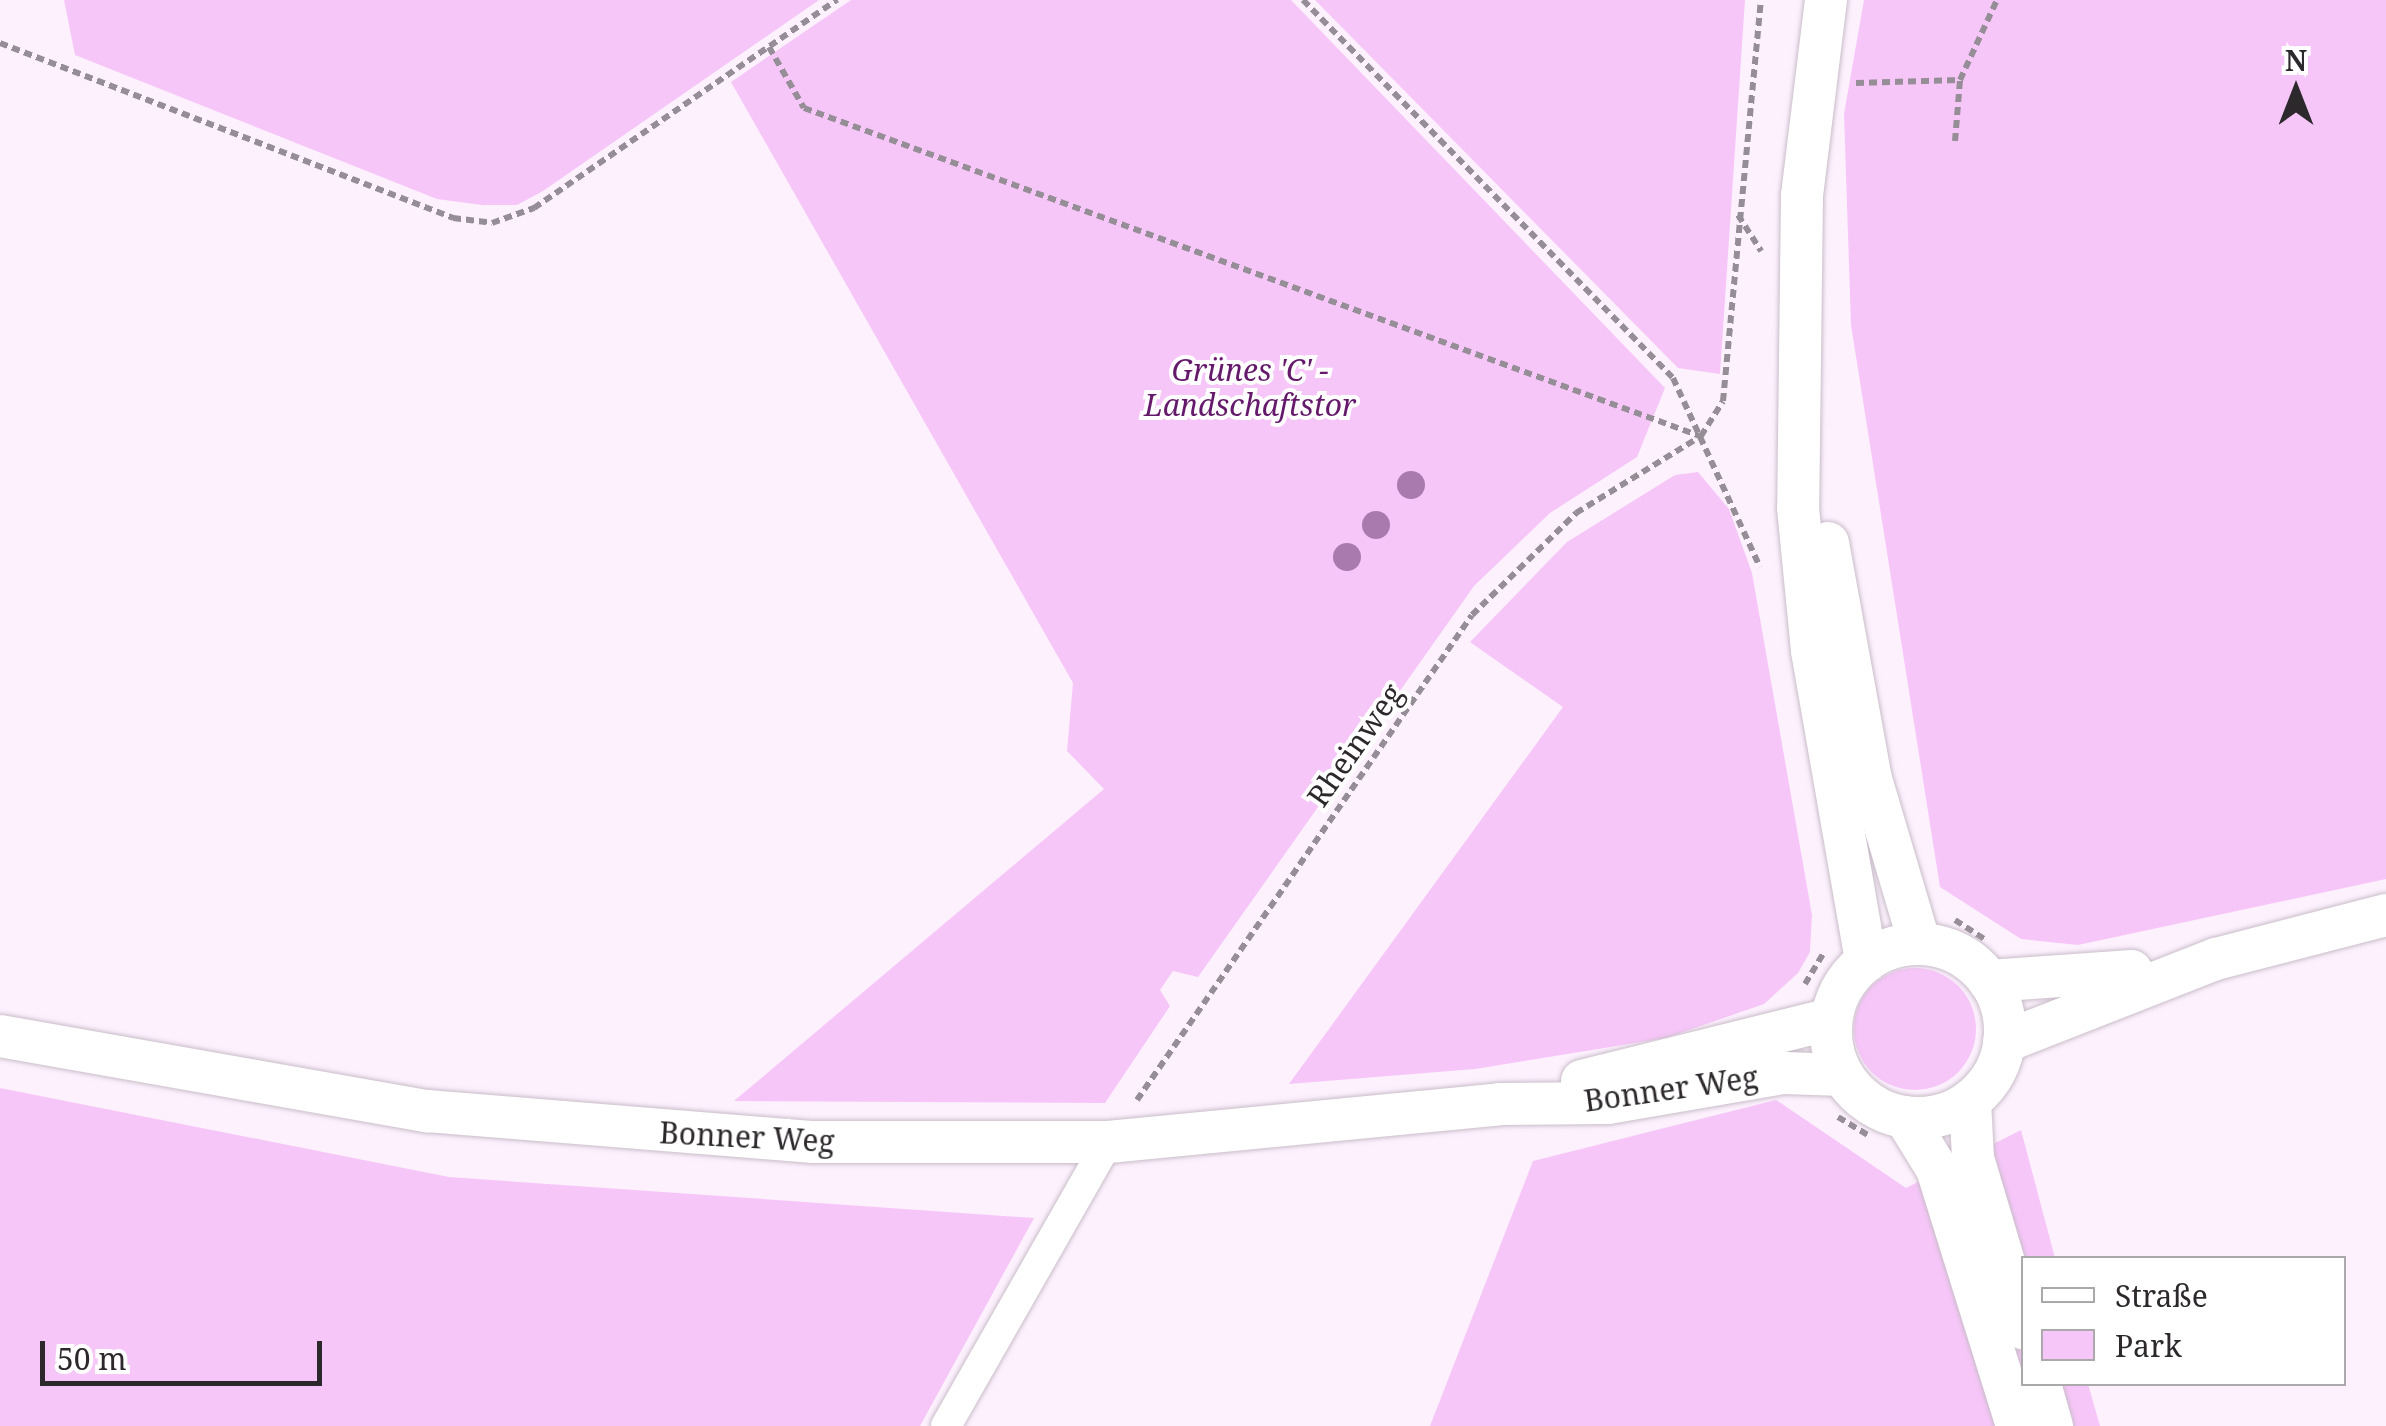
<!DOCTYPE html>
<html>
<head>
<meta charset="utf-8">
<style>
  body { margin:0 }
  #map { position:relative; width:2386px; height:1426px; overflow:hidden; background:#fdf1fe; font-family:"Noto Serif",serif }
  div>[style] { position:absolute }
  .green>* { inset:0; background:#f7c6f9 }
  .round { border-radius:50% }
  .path>* { height:6px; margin-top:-3px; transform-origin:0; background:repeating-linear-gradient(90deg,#968e96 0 8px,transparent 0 13px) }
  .roads { filter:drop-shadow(0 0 2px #c9bdc9) drop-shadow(0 0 2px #c9bdc9) }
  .street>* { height:30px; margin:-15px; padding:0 15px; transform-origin:15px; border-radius:15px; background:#fff }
  .secondary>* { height:42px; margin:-21px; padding:0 21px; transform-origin:21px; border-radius:21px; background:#fff }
  .secondary>.ring { margin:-21px; padding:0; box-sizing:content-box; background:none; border:42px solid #fff; border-radius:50% }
  .trees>* { width:28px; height:28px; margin:-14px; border-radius:50%; background:#a97aad }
  span { translate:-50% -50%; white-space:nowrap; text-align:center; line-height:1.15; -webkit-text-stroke:8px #fff; paint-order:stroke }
  .park-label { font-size:30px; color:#64196a; font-style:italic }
  .street-label { font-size:30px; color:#2c282c }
  .legend { position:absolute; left:2021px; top:1256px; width:325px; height:130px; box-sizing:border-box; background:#fff; border:2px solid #aba9ab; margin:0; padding:12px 18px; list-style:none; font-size:30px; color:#2c282c }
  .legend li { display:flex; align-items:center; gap:20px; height:50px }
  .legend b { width:50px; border:2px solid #aba9ab }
  .north { position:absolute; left:2246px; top:40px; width:100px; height:100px; -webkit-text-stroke:8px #fff; paint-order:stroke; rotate:0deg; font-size:28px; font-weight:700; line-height:40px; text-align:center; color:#2c282c }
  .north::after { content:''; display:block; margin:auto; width:35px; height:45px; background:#2c282c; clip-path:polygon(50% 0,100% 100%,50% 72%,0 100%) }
  .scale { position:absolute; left:40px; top:1341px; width:282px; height:45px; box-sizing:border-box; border:5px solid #2c282c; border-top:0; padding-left:12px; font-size:30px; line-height:35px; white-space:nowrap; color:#2c282c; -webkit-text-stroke:8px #fff; paint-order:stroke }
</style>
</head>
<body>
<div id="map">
  <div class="green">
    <div style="clip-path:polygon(64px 0,819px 0,543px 191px,517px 205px,482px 205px,437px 199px,75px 55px)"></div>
    <div style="clip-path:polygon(851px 0,1291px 0,1665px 388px,1637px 457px,1550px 513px,1474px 586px,1198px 977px,1173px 971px,1160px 990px,1170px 1006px,1105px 1103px,734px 1101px,1104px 789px,1067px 751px,1073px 683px,731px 82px)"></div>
    <div style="clip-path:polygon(1315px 0,1745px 0,1720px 374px,1678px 368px)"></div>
    <div style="clip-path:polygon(1864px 0,2386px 0,2386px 879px,2078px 945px,2021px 939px,1940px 887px,1851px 325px,1844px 114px)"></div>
    <div style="clip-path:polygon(1698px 472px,1729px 509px,1752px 573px,1812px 915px,1810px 952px,1798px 973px,1764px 1004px,1666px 1038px,1475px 1069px,1289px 1084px,1563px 707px,1470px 642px,1567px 542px,1675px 475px)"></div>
    <div class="round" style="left:1854px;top:968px;width:122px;height:122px"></div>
    <div style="clip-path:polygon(0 1088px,449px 1177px,1034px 1218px,920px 1426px,0 1426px)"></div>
    <div style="clip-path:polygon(1776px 1100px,1906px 1188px,2021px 1130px,2055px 1258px,2024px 1258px,2024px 1384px,2088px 1384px,2100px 1426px,1430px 1426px,1533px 1161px)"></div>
  </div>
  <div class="path">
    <div style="left:1303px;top:0;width:529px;rotate:45.61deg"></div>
    <div style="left:1673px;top:378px;width:208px;rotate:65.3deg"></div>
    <div style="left:0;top:43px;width:486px;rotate:21.1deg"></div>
    <div style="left:453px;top:218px;width:39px;rotate:7deg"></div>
    <div style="left:492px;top:223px;width:45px;rotate:-19.7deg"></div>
    <div style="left:534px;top:208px;width:368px;rotate:-34.5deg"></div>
    <div style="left:769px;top:47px;width:70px;rotate:60.2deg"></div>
    <div style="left:804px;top:108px;width:954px;rotate:20.11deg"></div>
    <div style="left:1856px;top:83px;width:104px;rotate:-1.7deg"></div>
    <div style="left:1960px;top:80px;width:88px;rotate:-65.2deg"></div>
    <div style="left:1955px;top:141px;width:61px;rotate:-85.3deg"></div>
    <div style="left:1738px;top:215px;width:43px;rotate:57.4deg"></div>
    <div style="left:1955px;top:920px;width:37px;rotate:33deg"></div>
    <div style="left:1805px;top:984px;width:37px;rotate:-59deg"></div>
    <div style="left:1137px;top:1100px;width:589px;rotate:-55.37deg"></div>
    <div style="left:1472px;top:615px;width:146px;rotate:-44.4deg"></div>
    <div style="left:1576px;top:513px;width:147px;rotate:-31.6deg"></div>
    <div style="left:1701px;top:436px;width:41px;rotate:-57.8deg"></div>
    <div style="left:1723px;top:401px;width:403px;rotate:-84.6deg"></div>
    <div style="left:1838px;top:1117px;width:37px;rotate:31deg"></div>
  </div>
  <div class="roads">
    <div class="street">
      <div style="left:946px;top:1426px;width:327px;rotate:-60.3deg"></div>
    </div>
    <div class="secondary">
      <div style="left:1826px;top:0;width:196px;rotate:97deg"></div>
      <div style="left:1802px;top:195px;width:313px;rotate:90.7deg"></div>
      <div style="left:1798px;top:508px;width:144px;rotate:84.4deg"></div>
      <div style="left:1812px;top:651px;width:315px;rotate:80.1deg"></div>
      <div style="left:1828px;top:543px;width:240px;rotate:79.7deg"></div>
      <div style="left:1871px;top:779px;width:172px;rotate:73.5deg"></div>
      <div class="ring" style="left:1831px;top:944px;width:132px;height:132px"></div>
      <div style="left:1989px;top:981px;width:143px;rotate:-4deg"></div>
      <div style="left:0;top:1036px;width:434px;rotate:10deg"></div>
      <div style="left:427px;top:1111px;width:388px;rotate:4.6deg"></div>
      <div style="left:814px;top:1142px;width:294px"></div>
      <div style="left:1108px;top:1142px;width:394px;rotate:-5.5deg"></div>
      <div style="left:1500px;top:1104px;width:108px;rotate:-0.5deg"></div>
      <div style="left:1608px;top:1103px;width:179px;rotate:-9.7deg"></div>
      <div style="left:1784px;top:1073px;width:58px;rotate:2deg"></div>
      <div style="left:2004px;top:1042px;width:228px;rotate:-21.4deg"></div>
      <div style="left:2216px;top:959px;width:176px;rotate:-14.5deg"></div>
      <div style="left:1582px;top:1081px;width:257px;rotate:-14deg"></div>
      <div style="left:1970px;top:1101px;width:57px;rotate:87deg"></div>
      <div style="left:1973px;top:1158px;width:178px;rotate:73.4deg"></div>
      <div style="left:1905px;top:1117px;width:61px;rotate:58.4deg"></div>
      <div style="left:1937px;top:1169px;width:269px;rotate:72.7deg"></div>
      <div style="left:2040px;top:1384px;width:44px;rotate:74.1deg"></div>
    </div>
  </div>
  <div class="trees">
    <div style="left:1411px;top:485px"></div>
    <div style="left:1376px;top:525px"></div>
    <div style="left:1347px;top:557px"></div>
  </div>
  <div class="park-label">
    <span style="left:1250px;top:387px">Grünes 'C' -<br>Landschaftstor</span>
  </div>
  <div class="street-label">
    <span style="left:1355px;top:745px;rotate:-55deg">Rheinweg</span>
    <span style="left:1671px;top:1089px;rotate:-8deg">Bonner Weg</span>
    <span style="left:747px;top:1137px;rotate:3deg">Bonner Weg</span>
  </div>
  <ul class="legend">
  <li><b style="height:12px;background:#fff"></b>Straße</li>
  <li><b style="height:28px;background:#f7c6f9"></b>Park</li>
  </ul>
  <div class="north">N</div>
  <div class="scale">50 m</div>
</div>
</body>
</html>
